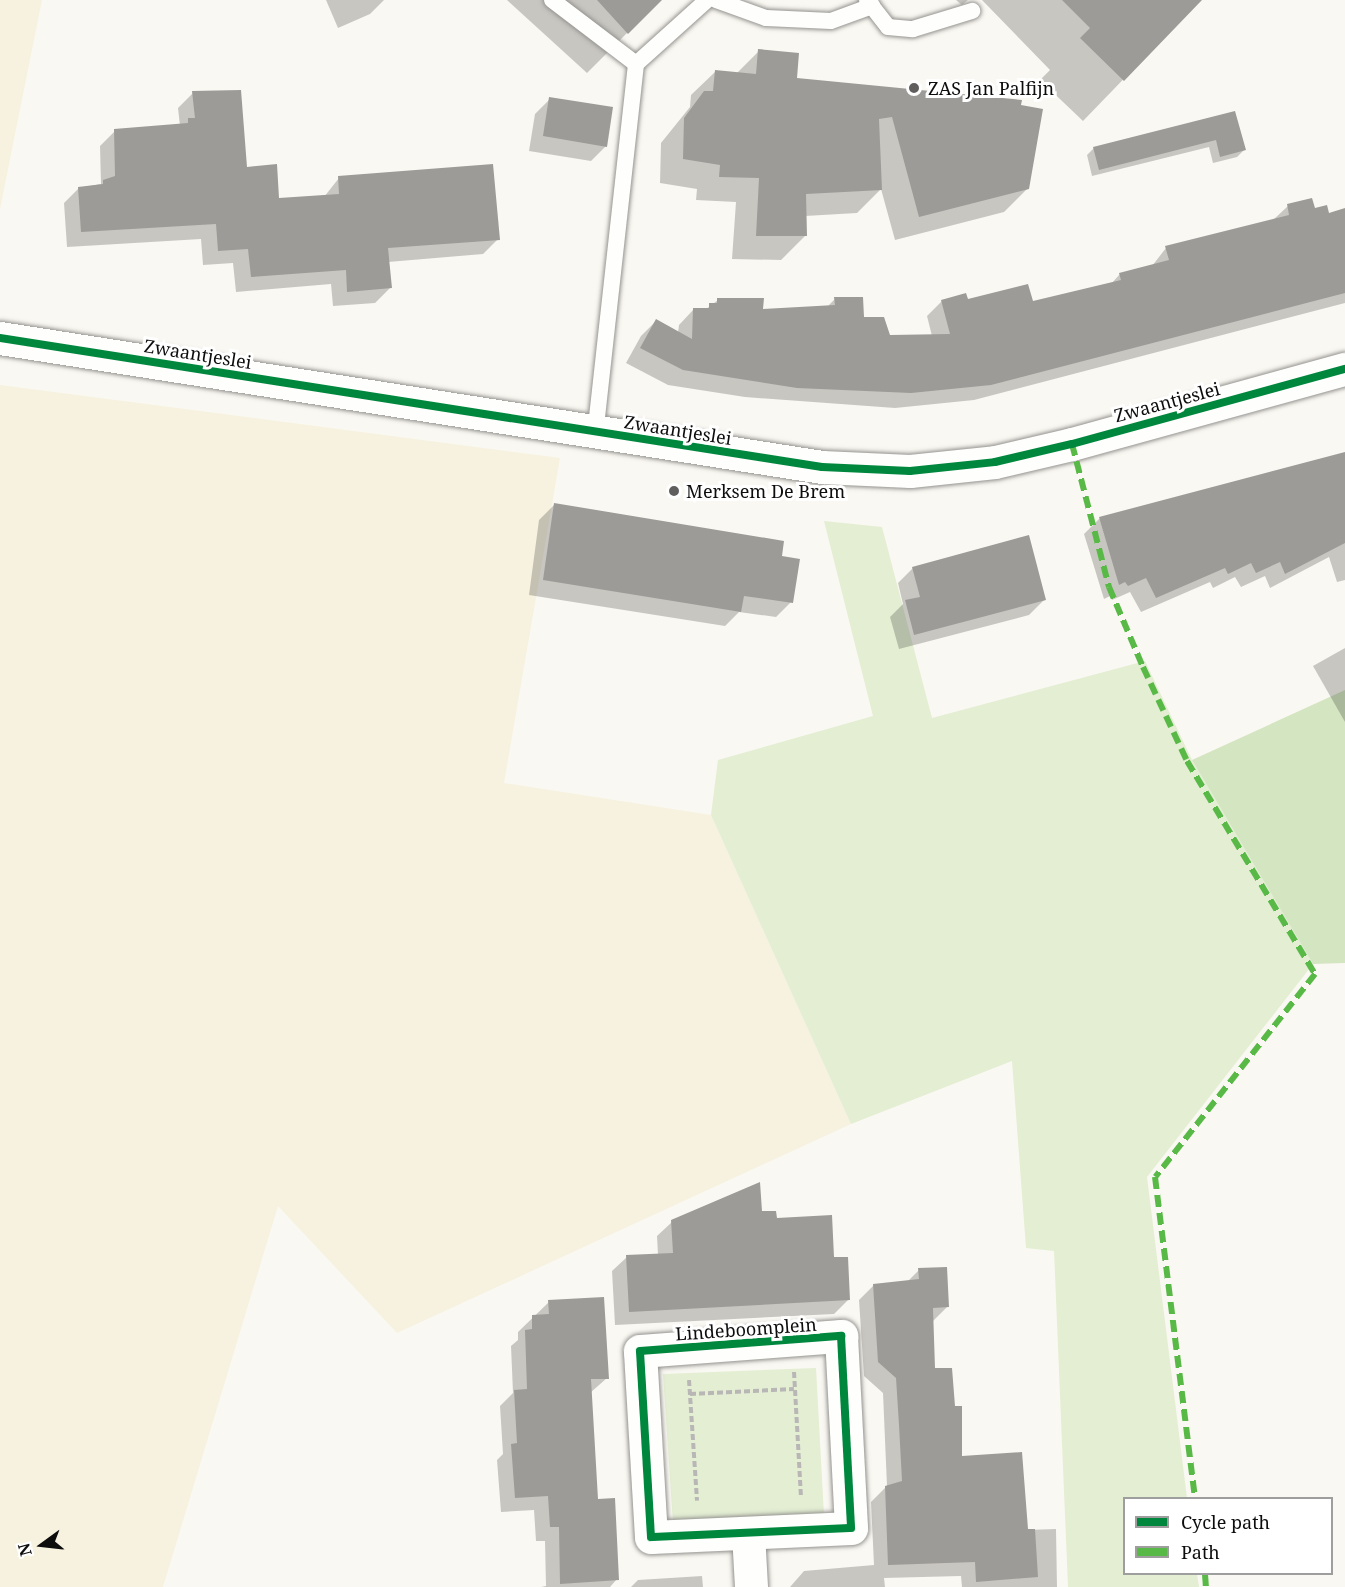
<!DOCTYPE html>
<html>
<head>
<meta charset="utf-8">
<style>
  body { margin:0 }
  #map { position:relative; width:1345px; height:1587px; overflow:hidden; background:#faf8f2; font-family:"Noto Serif",serif }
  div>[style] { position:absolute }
  .farmland>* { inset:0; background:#f6f2df }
  .green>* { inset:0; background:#e3eed3 }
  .forest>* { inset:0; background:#d4e5c2 }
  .shadow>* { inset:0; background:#0003 }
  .building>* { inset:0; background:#9d9b97 }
  .path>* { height:4px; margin-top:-2px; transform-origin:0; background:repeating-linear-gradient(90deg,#b8b7b6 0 6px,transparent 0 9px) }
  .roads { filter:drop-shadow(0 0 2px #949390) drop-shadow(0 0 2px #949390) }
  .lane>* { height:16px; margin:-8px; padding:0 8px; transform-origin:8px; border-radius:8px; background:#fefefd }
  .street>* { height:33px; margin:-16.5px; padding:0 16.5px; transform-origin:16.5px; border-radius:16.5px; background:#fefefd }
  .quiet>* { height:6px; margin-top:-3px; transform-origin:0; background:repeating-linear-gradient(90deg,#58b947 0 12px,transparent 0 18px) }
  .cycleway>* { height:8px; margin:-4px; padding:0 4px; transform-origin:4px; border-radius:4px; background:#00873e }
  .dots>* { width:16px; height:16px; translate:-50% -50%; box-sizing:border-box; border:3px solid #fff; border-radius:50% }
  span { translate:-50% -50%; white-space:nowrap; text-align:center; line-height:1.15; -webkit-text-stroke:6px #fff; paint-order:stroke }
  .poi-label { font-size:18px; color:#0d0d0d }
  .left { translate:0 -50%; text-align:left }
  .street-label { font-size:18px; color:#0d0d0d }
  .legend { position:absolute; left:1123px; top:1497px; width:210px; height:78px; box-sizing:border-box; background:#fff; border:2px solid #9e9e9e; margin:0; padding:8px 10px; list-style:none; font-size:18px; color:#0d0d0d }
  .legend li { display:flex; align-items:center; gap:12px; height:30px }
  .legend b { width:30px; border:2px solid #9e9e9e }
  .north { position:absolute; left:12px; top:1515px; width:60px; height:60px; -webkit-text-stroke:4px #fff; paint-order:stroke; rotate:255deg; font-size:16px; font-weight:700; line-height:24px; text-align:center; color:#0d0d0d }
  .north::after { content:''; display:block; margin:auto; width:21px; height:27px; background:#0d0d0d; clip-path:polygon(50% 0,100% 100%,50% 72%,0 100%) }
</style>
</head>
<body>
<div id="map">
  <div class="farmland">
    <div style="clip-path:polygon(0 0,42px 0,0 209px)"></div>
    <div style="clip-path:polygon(0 385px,560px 458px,504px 783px,711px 815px,851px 1124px,397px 1333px,278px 1206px,163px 1587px,0 1587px)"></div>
  </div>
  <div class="green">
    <div style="clip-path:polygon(824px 521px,882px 527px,932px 718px,1145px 661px,1192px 760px,1313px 964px,1147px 1177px,1187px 1498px,1124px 1498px,1124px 1574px,1197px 1574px,1199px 1587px,1068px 1587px,1054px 1251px,1026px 1248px,1012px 1061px,851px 1124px,711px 815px,718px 760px,873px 716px)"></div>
    <div style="clip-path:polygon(816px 1368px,824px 1516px,673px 1523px,663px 1374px)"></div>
  </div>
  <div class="forest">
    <div style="clip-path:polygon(1345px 690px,1345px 963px,1313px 964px,1192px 760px)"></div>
  </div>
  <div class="shadow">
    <div style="clip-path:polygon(326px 0,384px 0,370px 14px,338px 28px)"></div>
    <div style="clip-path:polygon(507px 0,660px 0,587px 73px)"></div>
    <div style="clip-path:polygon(956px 0,968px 0,962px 5px)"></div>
    <div style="clip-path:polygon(982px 0,1200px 0,1083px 121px,1040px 80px,1050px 70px)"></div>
    <div style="clip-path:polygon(759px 51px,796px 79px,1020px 102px,1028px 188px,1004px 212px,895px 240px,881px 189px,857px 213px,805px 216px,805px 236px,781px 260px,732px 259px,736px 202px,696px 200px,697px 189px,660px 183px,661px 143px,690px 107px,691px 95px,715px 72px,736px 74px)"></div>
    <div style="clip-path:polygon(193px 93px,246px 168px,278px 200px,324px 197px,339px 178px,498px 239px,483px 254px,388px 262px,390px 288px,375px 303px,333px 306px,331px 284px,236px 292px,233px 263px,203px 265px,201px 239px,67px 247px,64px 203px,79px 188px,101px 184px,100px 146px,115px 131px,180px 126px,178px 108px)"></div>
    <div style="clip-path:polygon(550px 99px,606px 146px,591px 161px,529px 151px,535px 114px)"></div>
    <div style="clip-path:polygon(1234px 113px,1244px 150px,1237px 157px,1213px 163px,1209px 147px,1092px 176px,1087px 155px,1094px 148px)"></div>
    <div style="clip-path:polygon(1288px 206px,1328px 215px,1345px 210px,1345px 303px,974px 400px,895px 408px,745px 397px,668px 385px,626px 363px,641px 336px,656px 321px,678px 333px,679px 325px,694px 309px,705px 310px,718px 300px,762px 310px,827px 307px,835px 299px,889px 336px,932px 336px,927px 316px,942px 301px,1031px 303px,1111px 284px,1120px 274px,1152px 266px,1166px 248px,1273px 220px)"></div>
    <div style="clip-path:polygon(1345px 453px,1345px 580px,1337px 582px,1329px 557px,1270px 588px,1265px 576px,1241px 587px,1235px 577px,1213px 588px,1210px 582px,1141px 612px,1130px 592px,1112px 600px,1110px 596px,1104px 599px,1084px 534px,1099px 519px)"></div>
    <div style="clip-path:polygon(554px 505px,780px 558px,791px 602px,776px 617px,739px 612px,725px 626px,529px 595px,539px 520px)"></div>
    <div style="clip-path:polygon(913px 568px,1045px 599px,1029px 615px,899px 649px,890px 617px,903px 604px,898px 583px)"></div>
    <div style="clip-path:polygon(1345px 648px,1345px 722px,1313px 666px)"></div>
    <div style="clip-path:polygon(760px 1213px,833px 1259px,848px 1300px,834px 1314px,615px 1325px,612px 1271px,627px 1257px,658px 1255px,657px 1236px,672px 1222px)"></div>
    <div style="clip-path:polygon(919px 1270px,948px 1306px,933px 1321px,933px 1370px,961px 1457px,1026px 1530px,1056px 1529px,1057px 1587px,962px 1587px,961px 1576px,884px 1578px,885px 1587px,790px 1587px,804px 1571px,874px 1565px,871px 1502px,887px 1486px,885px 1440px,883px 1393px,864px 1376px,859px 1300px,874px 1285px,907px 1282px)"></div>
    <div style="clip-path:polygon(549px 1302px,607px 1378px,590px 1393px,596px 1500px,617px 1579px,610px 1587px,541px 1587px,546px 1586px,545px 1541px,536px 1541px,534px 1510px,501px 1512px,497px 1460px,503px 1454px,500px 1406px,513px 1393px,511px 1346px,518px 1340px,518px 1332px)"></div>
    <div style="clip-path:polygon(702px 1576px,703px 1587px,631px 1587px,638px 1580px)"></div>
  </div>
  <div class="building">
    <div style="clip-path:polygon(597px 0,662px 0,628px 34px)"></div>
    <div style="clip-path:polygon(1062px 0,1202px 0,1124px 81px,1080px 38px,1090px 28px)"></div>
    <div style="clip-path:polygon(758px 49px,799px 53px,797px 78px,1022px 100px,1021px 105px,1043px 109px,1029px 189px,919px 217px,892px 117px,879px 119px,882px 190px,806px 194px,807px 236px,756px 236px,759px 178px,719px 177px,720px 165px,683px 159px,684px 118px,704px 91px,713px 91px,715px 70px,756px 74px)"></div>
    <div style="clip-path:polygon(241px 90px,247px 167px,277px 164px,279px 198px,339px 194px,338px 176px,493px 164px,500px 240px,388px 248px,392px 288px,347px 292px,346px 270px,251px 277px,248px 249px,218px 251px,216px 224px,81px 232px,78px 187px,103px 184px,103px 180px,115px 176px,114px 129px,188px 123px,188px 118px,195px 118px,192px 91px)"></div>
    <div style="clip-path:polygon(549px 97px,613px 107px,607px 147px,543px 136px)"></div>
    <div style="clip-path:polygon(1235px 111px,1246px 150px,1220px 157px,1216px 140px,1099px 170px,1093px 147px)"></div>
    <div style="clip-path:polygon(1312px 198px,1315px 208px,1327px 205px,1329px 213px,1345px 208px,1345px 293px,991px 385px,911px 393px,797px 388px,683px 370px,640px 348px,656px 319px,692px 339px,693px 308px,709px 308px,709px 303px,717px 303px,717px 298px,764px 298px,763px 309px,835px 305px,834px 297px,863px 297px,864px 317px,884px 317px,890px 335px,950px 334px,941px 300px,966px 293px,968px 299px,1028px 284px,1033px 301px,1121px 280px,1119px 273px,1169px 260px,1165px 246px,1289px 215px,1287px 204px)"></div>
    <div style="clip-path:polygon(1345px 452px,1345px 543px,1285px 574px,1280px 562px,1256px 573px,1251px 563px,1228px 574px,1225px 568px,1156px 598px,1146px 578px,1128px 586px,1125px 582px,1119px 585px,1099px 517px)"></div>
    <div style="clip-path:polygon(554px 503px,784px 541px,782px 556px,800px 559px,793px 603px,744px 596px,741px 612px,543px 580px)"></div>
    <div style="clip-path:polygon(1029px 535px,1046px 600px,914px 635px,905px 600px,920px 597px,912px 567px)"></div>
    <div style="clip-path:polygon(760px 1182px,762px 1211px,776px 1211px,777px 1218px,832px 1215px,834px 1257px,848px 1257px,850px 1300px,629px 1312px,626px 1255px,673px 1253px,671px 1220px)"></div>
    <div style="clip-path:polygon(947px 1267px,949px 1307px,933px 1308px,935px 1368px,952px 1368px,955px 1406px,962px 1406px,962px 1456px,1022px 1452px,1028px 1529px,1035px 1529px,1038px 1577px,976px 1582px,975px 1562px,888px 1565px,885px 1486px,902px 1481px,899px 1425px,896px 1378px,878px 1362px,873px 1284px,919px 1279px,918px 1268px)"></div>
    <div style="clip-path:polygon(604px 1297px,609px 1379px,591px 1379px,598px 1499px,615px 1498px,619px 1580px,560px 1584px,559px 1527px,550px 1527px,548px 1496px,515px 1498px,511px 1444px,517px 1443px,514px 1390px,527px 1389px,525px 1330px,532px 1329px,532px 1315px,549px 1314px,548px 1300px)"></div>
  </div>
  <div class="path">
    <div style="left:794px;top:1372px;width:125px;rotate:86.8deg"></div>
    <div style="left:689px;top:1380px;width:121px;rotate:86.2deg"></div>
    <div style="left:690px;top:1394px;width:104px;rotate:-2.8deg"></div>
  </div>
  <div class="roads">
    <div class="lane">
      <div style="left:552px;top:0;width:106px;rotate:37.3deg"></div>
      <div style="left:636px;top:64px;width:371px;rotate:96.3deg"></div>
      <div style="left:716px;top:0;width:53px;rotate:19.8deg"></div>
      <div style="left:766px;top:18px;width:65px;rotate:2.6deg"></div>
      <div style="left:831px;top:21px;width:44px;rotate:-20.1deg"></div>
      <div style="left:867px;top:0;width:34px;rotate:52deg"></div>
      <div style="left:888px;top:27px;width:25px;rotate:5deg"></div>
      <div style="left:913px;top:29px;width:62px;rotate:-17deg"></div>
      <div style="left:636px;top:64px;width:96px;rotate:-42deg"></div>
    </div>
    <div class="street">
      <div style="left:0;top:338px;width:832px;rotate:8.92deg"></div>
      <div style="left:822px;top:467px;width:88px;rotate:2.6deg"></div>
      <div style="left:910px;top:471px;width:85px;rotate:-6deg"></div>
      <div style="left:995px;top:462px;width:79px;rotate:-13.2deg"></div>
      <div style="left:1072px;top:444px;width:283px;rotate:-15.4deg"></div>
      <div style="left:841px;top:1336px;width:192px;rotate:87deg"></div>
      <div style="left:851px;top:1528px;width:200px;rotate:177.4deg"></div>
      <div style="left:651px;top:1537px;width:186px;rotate:-93.4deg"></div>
      <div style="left:640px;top:1351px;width:202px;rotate:-4.3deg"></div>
      <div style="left:748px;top:1533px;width:54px;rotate:86.8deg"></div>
    </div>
  </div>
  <div class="quiet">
    <div style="left:1072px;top:444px;width:148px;rotate:75.5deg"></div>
    <div style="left:1109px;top:587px;width:87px;rotate:67deg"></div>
    <div style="left:1143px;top:667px;width:104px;rotate:64.9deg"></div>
    <div style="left:1187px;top:761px;width:249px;rotate:59deg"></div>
    <div style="left:1315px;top:974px;width:258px;rotate:128.2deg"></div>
    <div style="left:1155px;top:1177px;width:323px;rotate:82.9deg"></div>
    <div style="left:1205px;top:1574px;width:13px;rotate:86deg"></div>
  </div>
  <div class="cycleway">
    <div style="left:0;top:338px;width:832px;rotate:8.92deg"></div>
    <div style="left:822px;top:467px;width:88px;rotate:2.6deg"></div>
    <div style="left:910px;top:471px;width:85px;rotate:-6deg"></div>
    <div style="left:995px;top:462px;width:79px;rotate:-13.2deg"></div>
    <div style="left:1072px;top:444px;width:283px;rotate:-15.4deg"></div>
    <div style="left:841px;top:1336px;width:192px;rotate:87deg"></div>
    <div style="left:851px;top:1528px;width:200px;rotate:177.4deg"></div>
    <div style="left:651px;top:1537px;width:186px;rotate:-93.4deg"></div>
    <div style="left:640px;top:1351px;width:202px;rotate:-4.3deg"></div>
  </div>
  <div class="dots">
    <div style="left:914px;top:88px;background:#605f5d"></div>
    <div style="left:674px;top:491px;background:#605f5d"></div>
  </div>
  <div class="poi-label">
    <span class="left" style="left:928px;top:88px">ZAS Jan Palfijn</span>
    <span class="left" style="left:686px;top:491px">Merksem De Brem</span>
  </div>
  <div class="street-label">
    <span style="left:198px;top:354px;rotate:9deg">Zwaantjeslei</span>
    <span style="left:1167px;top:402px;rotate:-15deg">Zwaantjeslei</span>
    <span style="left:678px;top:430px;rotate:9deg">Zwaantjeslei</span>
    <span style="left:746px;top:1329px;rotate:-4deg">Lindeboomplein</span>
  </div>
  <ul class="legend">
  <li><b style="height:8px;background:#00873e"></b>Cycle path</li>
  <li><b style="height:8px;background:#58b947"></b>Path</li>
  </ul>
  <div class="north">N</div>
</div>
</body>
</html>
